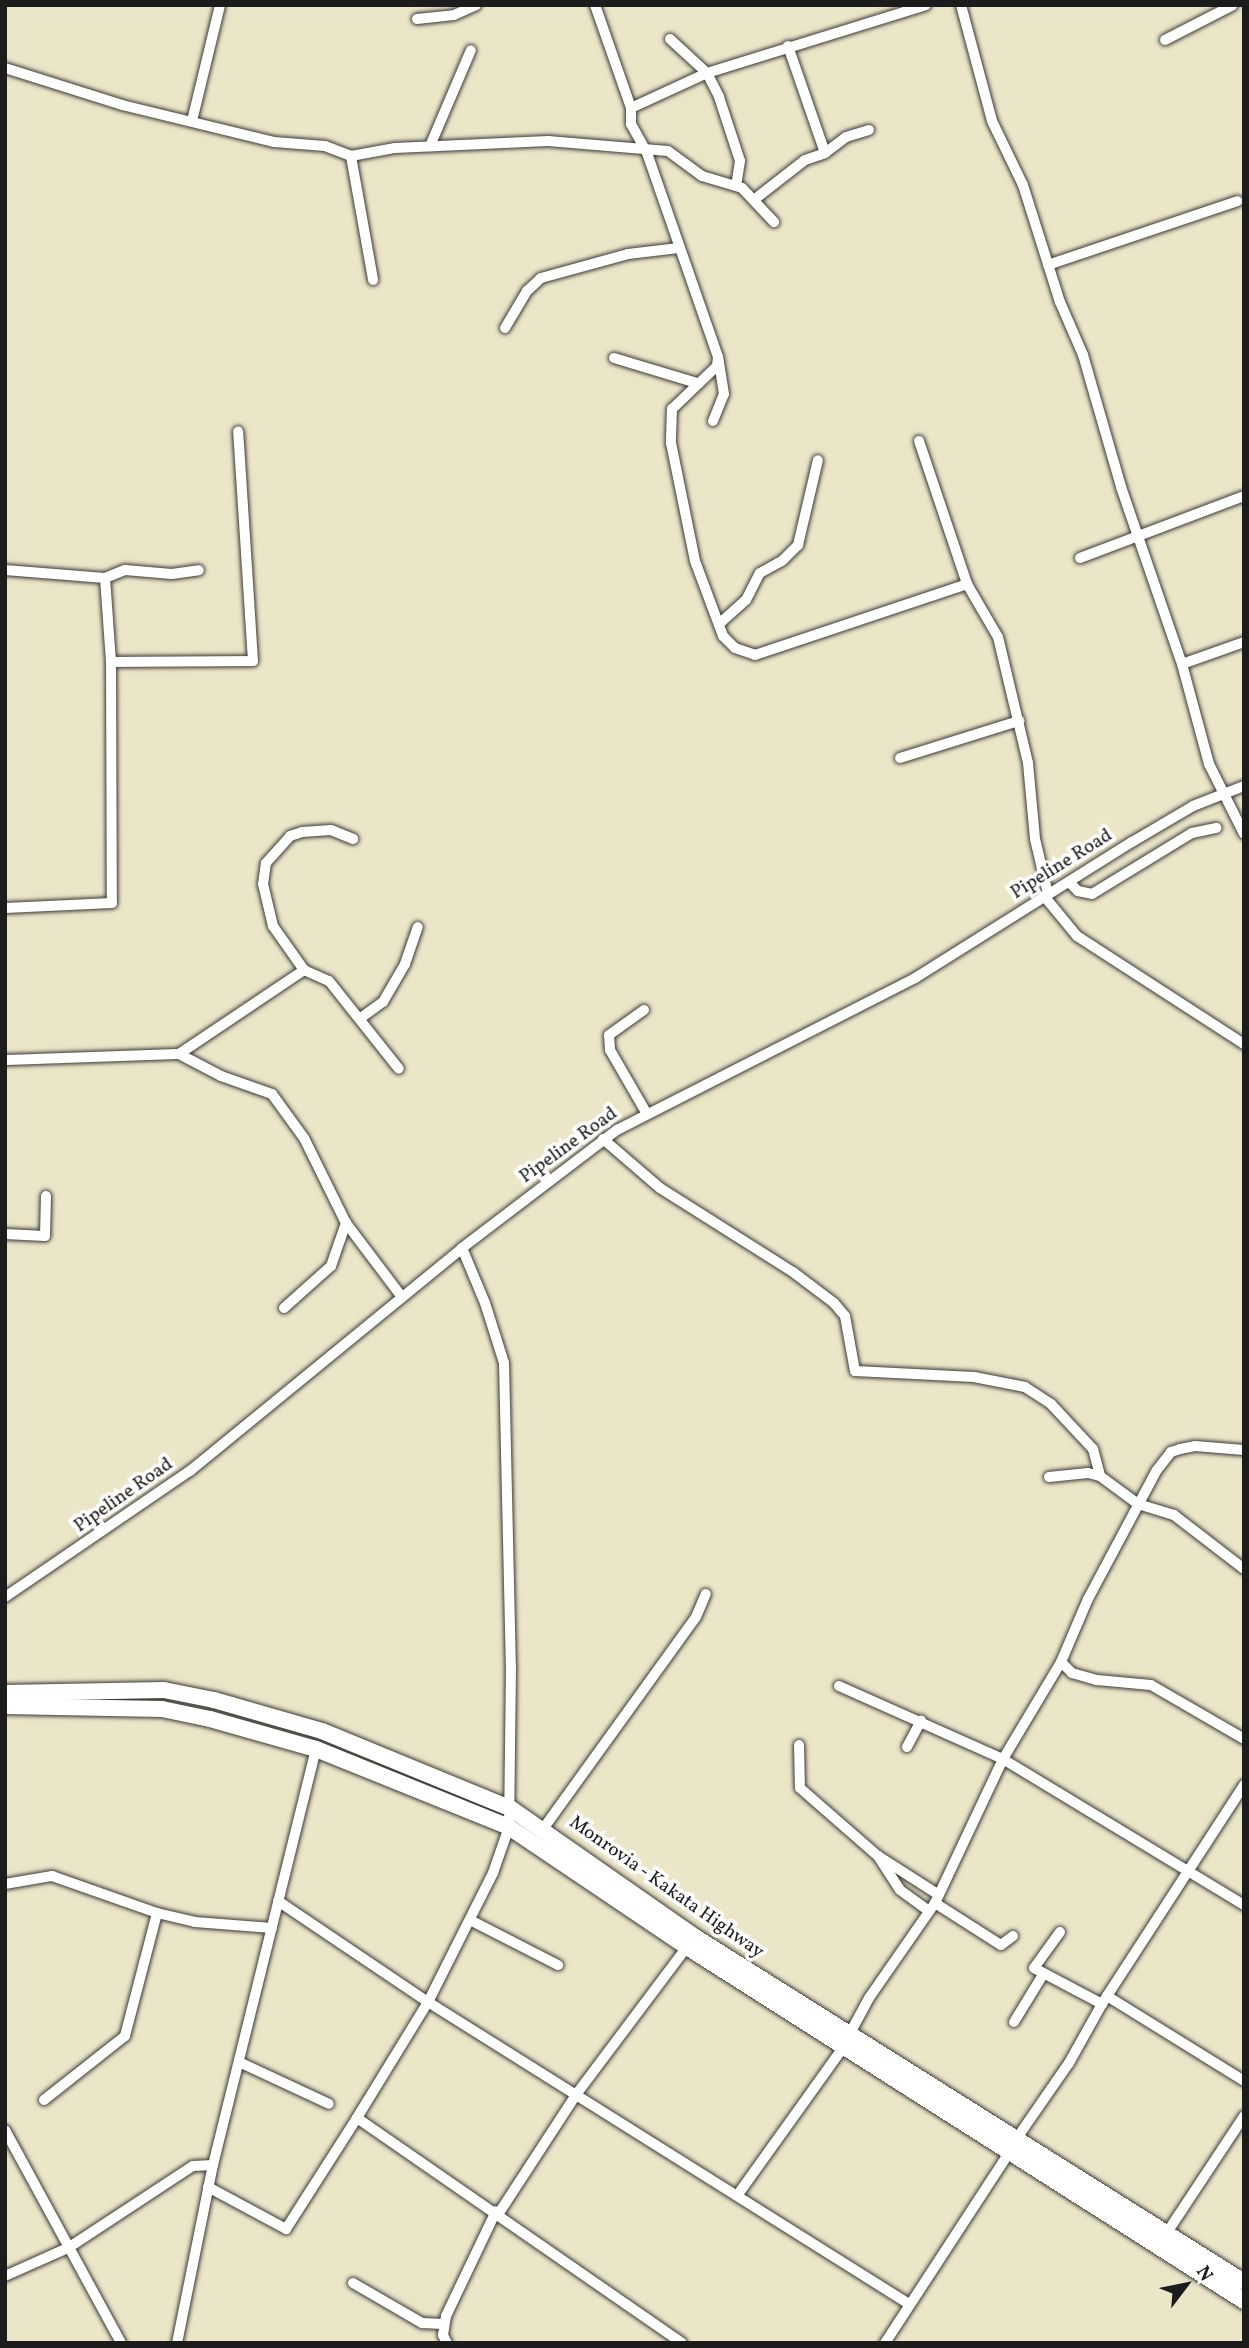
<!DOCTYPE html>
<html>
<head>
<meta charset="utf-8">
<style>
  body { margin:0 }
  #map { position:relative; width:1249px; height:2348px; overflow:hidden; background:#ece6c9; font-family:Vollkorn,serif }
  div>[style] { position:absolute }
  .roads { filter:drop-shadow(0 0 2px #3b3a36) drop-shadow(0 0 2px #3b3a36) }
  .minor>* { height:10px; margin:-5px; padding:0 5px; transform-origin:5px; border-radius:5px; background:#fff }
  .highway>* { height:16px; margin:-8px; padding:0 8px; transform-origin:8px; border-radius:8px; background:#fff }
  span { translate:-50% -50%; white-space:nowrap; text-align:center; line-height:1.15; -webkit-text-stroke:7px #fff; paint-order:stroke }
  .street-label { font-size:19px; color:#1c1c1c }
  .frame { position:absolute; inset:0; border:7px solid #1c1c1c; pointer-events:none }
  .north { position:absolute; left:1151px; top:2250px; width:70px; height:70px; -webkit-text-stroke:5px #fff; paint-order:stroke; rotate:58deg; font-size:19px; font-weight:700; line-height:28px; text-align:center; color:#1c1c1c }
  .north::after { content:''; display:block; margin:auto; width:24px; height:32px; background:#1c1c1c; clip-path:polygon(50% 0,100% 100%,50% 72%,0 100%) }
</style>
</head>
<body>
<div id="map">
  <div class="roads">
    <div class="minor">
      <div style="left:595px;top:5px;width:109px;rotate:70.7deg"></div>
      <div style="left:631px;top:108px;width:16px;rotate:90deg"></div>
      <div style="left:631px;top:124px;width:33px;rotate:61deg"></div>
      <div style="left:647px;top:153px;width:216px;rotate:70.8deg"></div>
      <div style="left:718px;top:357px;width:9px;rotate:96deg"></div>
      <div style="left:717px;top:366px;width:62px;rotate:136.3deg"></div>
      <div style="left:672px;top:409px;width:34px;rotate:92deg"></div>
      <div style="left:671px;top:443px;width:120px;rotate:78.5deg"></div>
      <div style="left:695px;top:561px;width:80px;rotate:69.5deg"></div>
      <div style="left:723px;top:636px;width:17px;rotate:45deg"></div>
      <div style="left:735px;top:648px;width:21px;rotate:19deg"></div>
      <div style="left:755px;top:655px;width:224px;rotate:-18.5deg"></div>
      <div style="left:967px;top:584px;width:61px;rotate:59.7deg"></div>
      <div style="left:998px;top:637px;width:130px;rotate:76.6deg"></div>
      <div style="left:1028px;top:763px;width:76px;rotate:84.7deg"></div>
      <div style="left:1035px;top:839px;width:57px;rotate:76.7deg"></div>
      <div style="left:961px;top:5px;width:120px;rotate:75deg"></div>
      <div style="left:992px;top:121px;width:71px;rotate:64.2deg"></div>
      <div style="left:1023px;top:185px;width:123px;rotate:72.5deg"></div>
      <div style="left:1060px;top:302px;width:58px;rotate:66.5deg"></div>
      <div style="left:1083px;top:355px;width:137px;rotate:73.9deg"></div>
      <div style="left:1121px;top:487px;width:187px;rotate:71deg"></div>
      <div style="left:1182px;top:664px;width:104px;rotate:74.9deg"></div>
      <div style="left:1209px;top:764px;width:78px;rotate:63.4deg"></div>
      <div style="left:417px;top:19px;width:37px;rotate:-6deg"></div>
      <div style="left:454px;top:15px;width:24px;rotate:-24deg"></div>
      <div style="left:670px;top:39px;width:50px;rotate:42.6deg"></div>
      <div style="left:707px;top:73px;width:27px;rotate:63deg"></div>
      <div style="left:719px;top:97px;width:67px;rotate:71.8deg"></div>
      <div style="left:740px;top:161px;width:24px;rotate:99deg"></div>
      <div style="left:1165px;top:40px;width:76px;rotate:-27.2deg"></div>
      <div style="left:788px;top:46px;width:113px;rotate:70.9deg"></div>
      <div style="left:5px;top:68px;width:123px;rotate:17.5deg"></div>
      <div style="left:122px;top:105px;width:156px;rotate:13.7deg"></div>
      <div style="left:274px;top:142px;width:51px;rotate:4.5deg"></div>
      <div style="left:325px;top:146px;width:28px;rotate:21deg"></div>
      <div style="left:351px;top:156px;width:45px;rotate:-10.3deg"></div>
      <div style="left:395px;top:148px;width:153px;rotate:-2.6deg"></div>
      <div style="left:548px;top:141px;width:120px;rotate:4.8deg"></div>
      <div style="left:668px;top:151px;width:42px;rotate:36.3deg"></div>
      <div style="left:702px;top:176px;width:42px;rotate:16.7deg"></div>
      <div style="left:742px;top:188px;width:47px;rotate:46.7deg"></div>
      <div style="left:631px;top:108px;width:84px;rotate:-24.7deg"></div>
      <div style="left:707px;top:73px;width:229px;rotate:-17.2deg"></div>
      <div style="left:192px;top:121px;width:119px;rotate:-76.4deg"></div>
      <div style="left:430px;top:146px;width:104px;rotate:-66.9deg"></div>
      <div style="left:351px;top:156px;width:126px;rotate:79.9deg"></div>
      <div style="left:755px;top:199px;width:63px;rotate:-38deg"></div>
      <div style="left:805px;top:160px;width:21px;rotate:-19deg"></div>
      <div style="left:825px;top:153px;width:26px;rotate:-37deg"></div>
      <div style="left:846px;top:137px;width:24px;rotate:-17deg"></div>
      <div style="left:1048px;top:265px;width:200px;rotate:-18.6deg"></div>
      <div style="left:505px;top:328px;width:43px;rotate:-59.3deg"></div>
      <div style="left:527px;top:291px;width:19px;rotate:-43deg"></div>
      <div style="left:541px;top:278px;width:90px;rotate:-15.4deg"></div>
      <div style="left:628px;top:254px;width:51px;rotate:-6.7deg"></div>
      <div style="left:614px;top:358px;width:87px;rotate:16.8deg"></div>
      <div style="left:713px;top:421px;width:29px;rotate:-68deg"></div>
      <div style="left:724px;top:394px;width:36px;rotate:-99deg"></div>
      <div style="left:919px;top:441px;width:151px;rotate:71.4deg"></div>
      <div style="left:1080px;top:558px;width:175px;rotate:-20.7deg"></div>
      <div style="left:5px;top:570px;width:100px;rotate:4.6deg"></div>
      <div style="left:105px;top:578px;width:84px;rotate:85.9deg"></div>
      <div style="left:111px;top:662px;width:241px;rotate:89.8deg"></div>
      <div style="left:112px;top:903px;width:107px;rotate:177.3deg"></div>
      <div style="left:105px;top:578px;width:22px;rotate:-22deg"></div>
      <div style="left:125px;top:570px;width:47px;rotate:4.9deg"></div>
      <div style="left:172px;top:574px;width:27px;rotate:-8deg"></div>
      <div style="left:719px;top:624px;width:36px;rotate:-42deg"></div>
      <div style="left:746px;top:600px;width:30px;rotate:-63deg"></div>
      <div style="left:760px;top:573px;width:25px;rotate:-29deg"></div>
      <div style="left:782px;top:561px;width:23px;rotate:-45deg"></div>
      <div style="left:798px;top:545px;width:87px;rotate:-76.8deg"></div>
      <div style="left:111px;top:662px;width:142px;rotate:-0.4deg"></div>
      <div style="left:253px;top:661px;width:230px;rotate:-93.7deg"></div>
      <div style="left:1182px;top:664px;width:66px;rotate:-19.5deg"></div>
      <div style="left:900px;top:758px;width:125px;rotate:-17.3deg"></div>
      <div style="left:1069px;top:882px;width:13px;rotate:45deg"></div>
      <div style="left:1078px;top:891px;width:14px;rotate:12deg"></div>
      <div style="left:1092px;top:894px;width:117px;rotate:-31.4deg"></div>
      <div style="left:1192px;top:833px;width:25px;rotate:-12deg"></div>
      <div style="left:1044px;top:896px;width:52px;rotate:50.5deg"></div>
      <div style="left:1077px;top:936px;width:199px;rotate:32.9deg"></div>
      <div style="left:304px;top:970px;width:54px;rotate:-125.2deg"></div>
      <div style="left:273px;top:926px;width:43px;rotate:-103.4deg"></div>
      <div style="left:263px;top:884px;width:21px;rotate:-82deg"></div>
      <div style="left:266px;top:863px;width:36px;rotate:-48deg"></div>
      <div style="left:290px;top:836px;width:13px;rotate:-18deg"></div>
      <div style="left:302px;top:832px;width:29px;rotate:-4deg"></div>
      <div style="left:331px;top:830px;width:24px;rotate:22deg"></div>
      <div style="left:644px;top:1010px;width:43px;rotate:144.5deg"></div>
      <div style="left:609px;top:1035px;width:15px;rotate:86deg"></div>
      <div style="left:610px;top:1050px;width:74px;rotate:60deg"></div>
      <div style="left:362px;top:1017px;width:26px;rotate:-36deg"></div>
      <div style="left:383px;top:1002px;width:44px;rotate:-59.9deg"></div>
      <div style="left:405px;top:964px;width:39px;rotate:-71deg"></div>
      <div style="left:179px;top:1054px;width:47px;rotate:27.6deg"></div>
      <div style="left:221px;top:1076px;width:54px;rotate:19.4deg"></div>
      <div style="left:272px;top:1094px;width:54px;rotate:54deg"></div>
      <div style="left:304px;top:1138px;width:95px;rotate:63.7deg"></div>
      <div style="left:346px;top:1223px;width:93px;rotate:52.9deg"></div>
      <div style="left:5px;top:1060px;width:174px;rotate:-2deg"></div>
      <div style="left:179px;top:1054px;width:151px;rotate:-33.9deg"></div>
      <div style="left:304px;top:970px;width:27px;rotate:24deg"></div>
      <div style="left:329px;top:981px;width:112px;rotate:51.5deg"></div>
      <div style="left:603px;top:1139px;width:75px;rotate:40.7deg"></div>
      <div style="left:660px;top:1188px;width:157px;rotate:32.3deg"></div>
      <div style="left:793px;top:1272px;width:51px;rotate:37.1deg"></div>
      <div style="left:834px;top:1303px;width:17px;rotate:50deg"></div>
      <div style="left:845px;top:1316px;width:56px;rotate:79.7deg"></div>
      <div style="left:855px;top:1371px;width:119px;rotate:2.9deg"></div>
      <div style="left:974px;top:1377px;width:52px;rotate:11.1deg"></div>
      <div style="left:1025px;top:1387px;width:31px;rotate:33deg"></div>
      <div style="left:1051px;top:1404px;width:62px;rotate:47deg"></div>
      <div style="left:1093px;top:1449px;width:28px;rotate:75deg"></div>
      <div style="left:5px;top:1234px;width:40px;rotate:2.9deg"></div>
      <div style="left:45px;top:1236px;width:40px;rotate:-88.6deg"></div>
      <div style="left:462px;top:1248px;width:60px;rotate:67.3deg"></div>
      <div style="left:485px;top:1303px;width:63px;rotate:72.4deg"></div>
      <div style="left:504px;top:1363px;width:304px;rotate:88.7deg"></div>
      <div style="left:511px;top:1667px;width:160px;rotate:90.7deg"></div>
      <div style="left:509px;top:1827px;width:49px;rotate:109.2deg"></div>
      <div style="left:493px;top:1873px;width:144px;rotate:116.7deg"></div>
      <div style="left:428px;top:2002px;width:136px;rotate:121.5deg"></div>
      <div style="left:357px;top:2118px;width:395px;rotate:34.7deg"></div>
      <div style="left:284px;top:1308px;width:63px;rotate:-41.8deg"></div>
      <div style="left:331px;top:1266px;width:46px;rotate:-70.8deg"></div>
      <div style="left:1049px;top:1477px;width:39px;rotate:-6deg"></div>
      <div style="left:1088px;top:1473px;width:12px;rotate:14deg"></div>
      <div style="left:1100px;top:1476px;width:47px;rotate:36.4deg"></div>
      <div style="left:1138px;top:1504px;width:38px;rotate:17deg"></div>
      <div style="left:1174px;top:1515px;width:88px;rotate:37.6deg"></div>
      <div style="left:5px;top:1597px;width:224px;rotate:-34.3deg"></div>
      <div style="left:190px;top:1471px;width:352px;rotate:-39.3deg"></div>
      <div style="left:462px;top:1248px;width:195px;rotate:-37.3deg"></div>
      <div style="left:617px;top:1130px;width:335px;rotate:-27deg"></div>
      <div style="left:915px;top:978px;width:256px;rotate:-32.1deg"></div>
      <div style="left:1132px;top:842px;width:71px;rotate:-30.5deg"></div>
      <div style="left:1193px;top:806px;width:55px;rotate:-21.4deg"></div>
      <div style="left:1061px;top:1662px;width:16px;rotate:45deg"></div>
      <div style="left:1072px;top:1673px;width:26px;rotate:16deg"></div>
      <div style="left:1097px;top:1680px;width:54px;rotate:5.3deg"></div>
      <div style="left:1151px;top:1685px;width:108px;rotate:30.1deg"></div>
      <div style="left:839px;top:1686px;width:180px;rotate:24deg"></div>
      <div style="left:1003px;top:1759px;width:282px;rotate:31.2deg"></div>
      <div style="left:799px;top:1745px;width:43px;rotate:88.7deg"></div>
      <div style="left:800px;top:1788px;width:103px;rotate:41.1deg"></div>
      <div style="left:878px;top:1856px;width:40px;rotate:57.1deg"></div>
      <div style="left:900px;top:1890px;width:36px;rotate:36deg"></div>
      <div style="left:907px;top:1747px;width:30px;rotate:-62deg"></div>
      <div style="left:543px;top:1829px;width:261px;rotate:-54.2deg"></div>
      <div style="left:696px;top:1617px;width:25px;rotate:-67deg"></div>
      <div style="left:878px;top:1856px;width:72px;rotate:32.6deg"></div>
      <div style="left:5px;top:1884px;width:48px;rotate:-9.7deg"></div>
      <div style="left:52px;top:1876px;width:111px;rotate:19.4deg"></div>
      <div style="left:157px;top:1913px;width:39px;rotate:13deg"></div>
      <div style="left:195px;top:1922px;width:77px;rotate:4.5deg"></div>
      <div style="left:278px;top:1901px;width:181px;rotate:34deg"></div>
      <div style="left:428px;top:2002px;width:568px;rotate:32.12deg"></div>
      <div style="left:935px;top:1903px;width:78px;rotate:32.5deg"></div>
      <div style="left:1001px;top:1945px;width:15px;rotate:-37deg"></div>
      <div style="left:470px;top:1920px;width:99px;rotate:27.1deg"></div>
      <div style="left:1060px;top:1932px;width:44px;rotate:125.8deg"></div>
      <div style="left:1034px;top:1968px;width:77px;rotate:27.9deg"></div>
      <div style="left:1102px;top:2004px;width:9px;rotate:-58deg"></div>
      <div style="left:1107px;top:1996px;width:161px;rotate:31.8deg"></div>
      <div style="left:1107px;top:1996px;width:252px;rotate:-57deg"></div>
      <div style="left:1014px;top:2022px;width:57px;rotate:-58.5deg"></div>
      <div style="left:849px;top:2035px;width:42px;rotate:-61.6deg"></div>
      <div style="left:869px;top:1998px;width:116px;rotate:-55.2deg"></div>
      <div style="left:935px;top:1903px;width:159px;rotate:-64.7deg"></div>
      <div style="left:1003px;top:1759px;width:113px;rotate:-59.1deg"></div>
      <div style="left:1061px;top:1662px;width:69px;rotate:-66.8deg"></div>
      <div style="left:1088px;top:1599px;width:146px;rotate:-61.9deg"></div>
      <div style="left:1157px;top:1470px;width:23px;rotate:-52deg"></div>
      <div style="left:1171px;top:1452px;width:9px;rotate:-18deg"></div>
      <div style="left:1180px;top:1449px;width:15px;rotate:-11deg"></div>
      <div style="left:1195px;top:1446px;width:49px;rotate:4.7deg"></div>
      <div style="left:239px;top:2062px;width:99px;rotate:25deg"></div>
      <div style="left:44px;top:2100px;width:103px;rotate:-38.3deg"></div>
      <div style="left:125px;top:2036px;width:127px;rotate:-75.4deg"></div>
      <div style="left:5px;top:2130px;width:243px;rotate:61.4deg"></div>
      <div style="left:1017px;top:2138px;width:91px;rotate:-55.3deg"></div>
      <div style="left:1069px;top:2063px;width:68px;rotate:-60.8deg"></div>
      <div style="left:208px;top:2187px;width:89px;rotate:28.3deg"></div>
      <div style="left:286px;top:2229px;width:132px;rotate:-57.4deg"></div>
      <div style="left:739px;top:2193px;width:178px;rotate:-54.4deg"></div>
      <div style="left:499px;top:2213px;width:145px;rotate:-56.9deg"></div>
      <div style="left:578px;top:2092px;width:181px;rotate:-53.1deg"></div>
      <div style="left:1168px;top:2231px;width:138px;rotate:-56.5deg"></div>
      <div style="left:5px;top:2276px;width:69px;rotate:-24deg"></div>
      <div style="left:68px;top:2248px;width:149px;rotate:-33.3deg"></div>
      <div style="left:193px;top:2166px;width:20px;rotate:-3deg"></div>
      <div style="left:353px;top:2283px;width:80px;rotate:30.1deg"></div>
      <div style="left:422px;top:2323px;width:21px;rotate:3deg"></div>
      <div style="left:177px;top:2343px;width:182px;rotate:-78.6deg"></div>
      <div style="left:213px;top:2165px;width:429px;rotate:-76.1deg"></div>
      <div style="left:447px;top:2343px;width:9px;rotate:-117deg"></div>
      <div style="left:443px;top:2335px;width:19px;rotate:-81deg"></div>
      <div style="left:446px;top:2316px;width:116px;rotate:-64.5deg"></div>
      <div style="left:885px;top:2343px;width:227px;rotate:-56.9deg"></div>
    </div>
    <div class="highway">
      <div style="left:5px;top:1693px;width:159px;rotate:-1.1deg"></div>
      <div style="left:164px;top:1690px;width:51px;rotate:11.3deg"></div>
      <div style="left:214px;top:1700px;width:112px;rotate:16deg"></div>
      <div style="left:322px;top:1731px;width:203px;rotate:22.3deg"></div>
      <div style="left:510px;top:1808px;width:226px;rotate:34.9deg"></div>
      <div style="left:695px;top:1937px;width:648px;rotate:32.15deg"></div>
      <div style="left:5px;top:1706px;width:157px;rotate:1.1deg"></div>
      <div style="left:162px;top:1709px;width:49px;rotate:11.8deg"></div>
      <div style="left:210px;top:1719px;width:110px;rotate:15.8deg"></div>
      <div style="left:316px;top:1749px;width:208px;rotate:22deg"></div>
      <div style="left:509px;top:1827px;width:215px;rotate:34deg"></div>
      <div style="left:687px;top:1947px;width:660px;rotate:32.44deg"></div>
    </div>
  </div>
  <div class="street-label">
    <span style="left:1062px;top:865px;rotate:-32deg">Pipeline Road</span>
    <span style="left:569px;top:1146px;rotate:-36deg">Pipeline Road</span>
    <span style="left:124px;top:1496px;rotate:-35deg">Pipeline Road</span>
    <span style="left:666px;top:1888px;rotate:35deg">Monrovia - Kakata Highway</span>
  </div>
  <div class="frame"></div>
  <div class="north">N</div>
</div>
</body>
</html>
